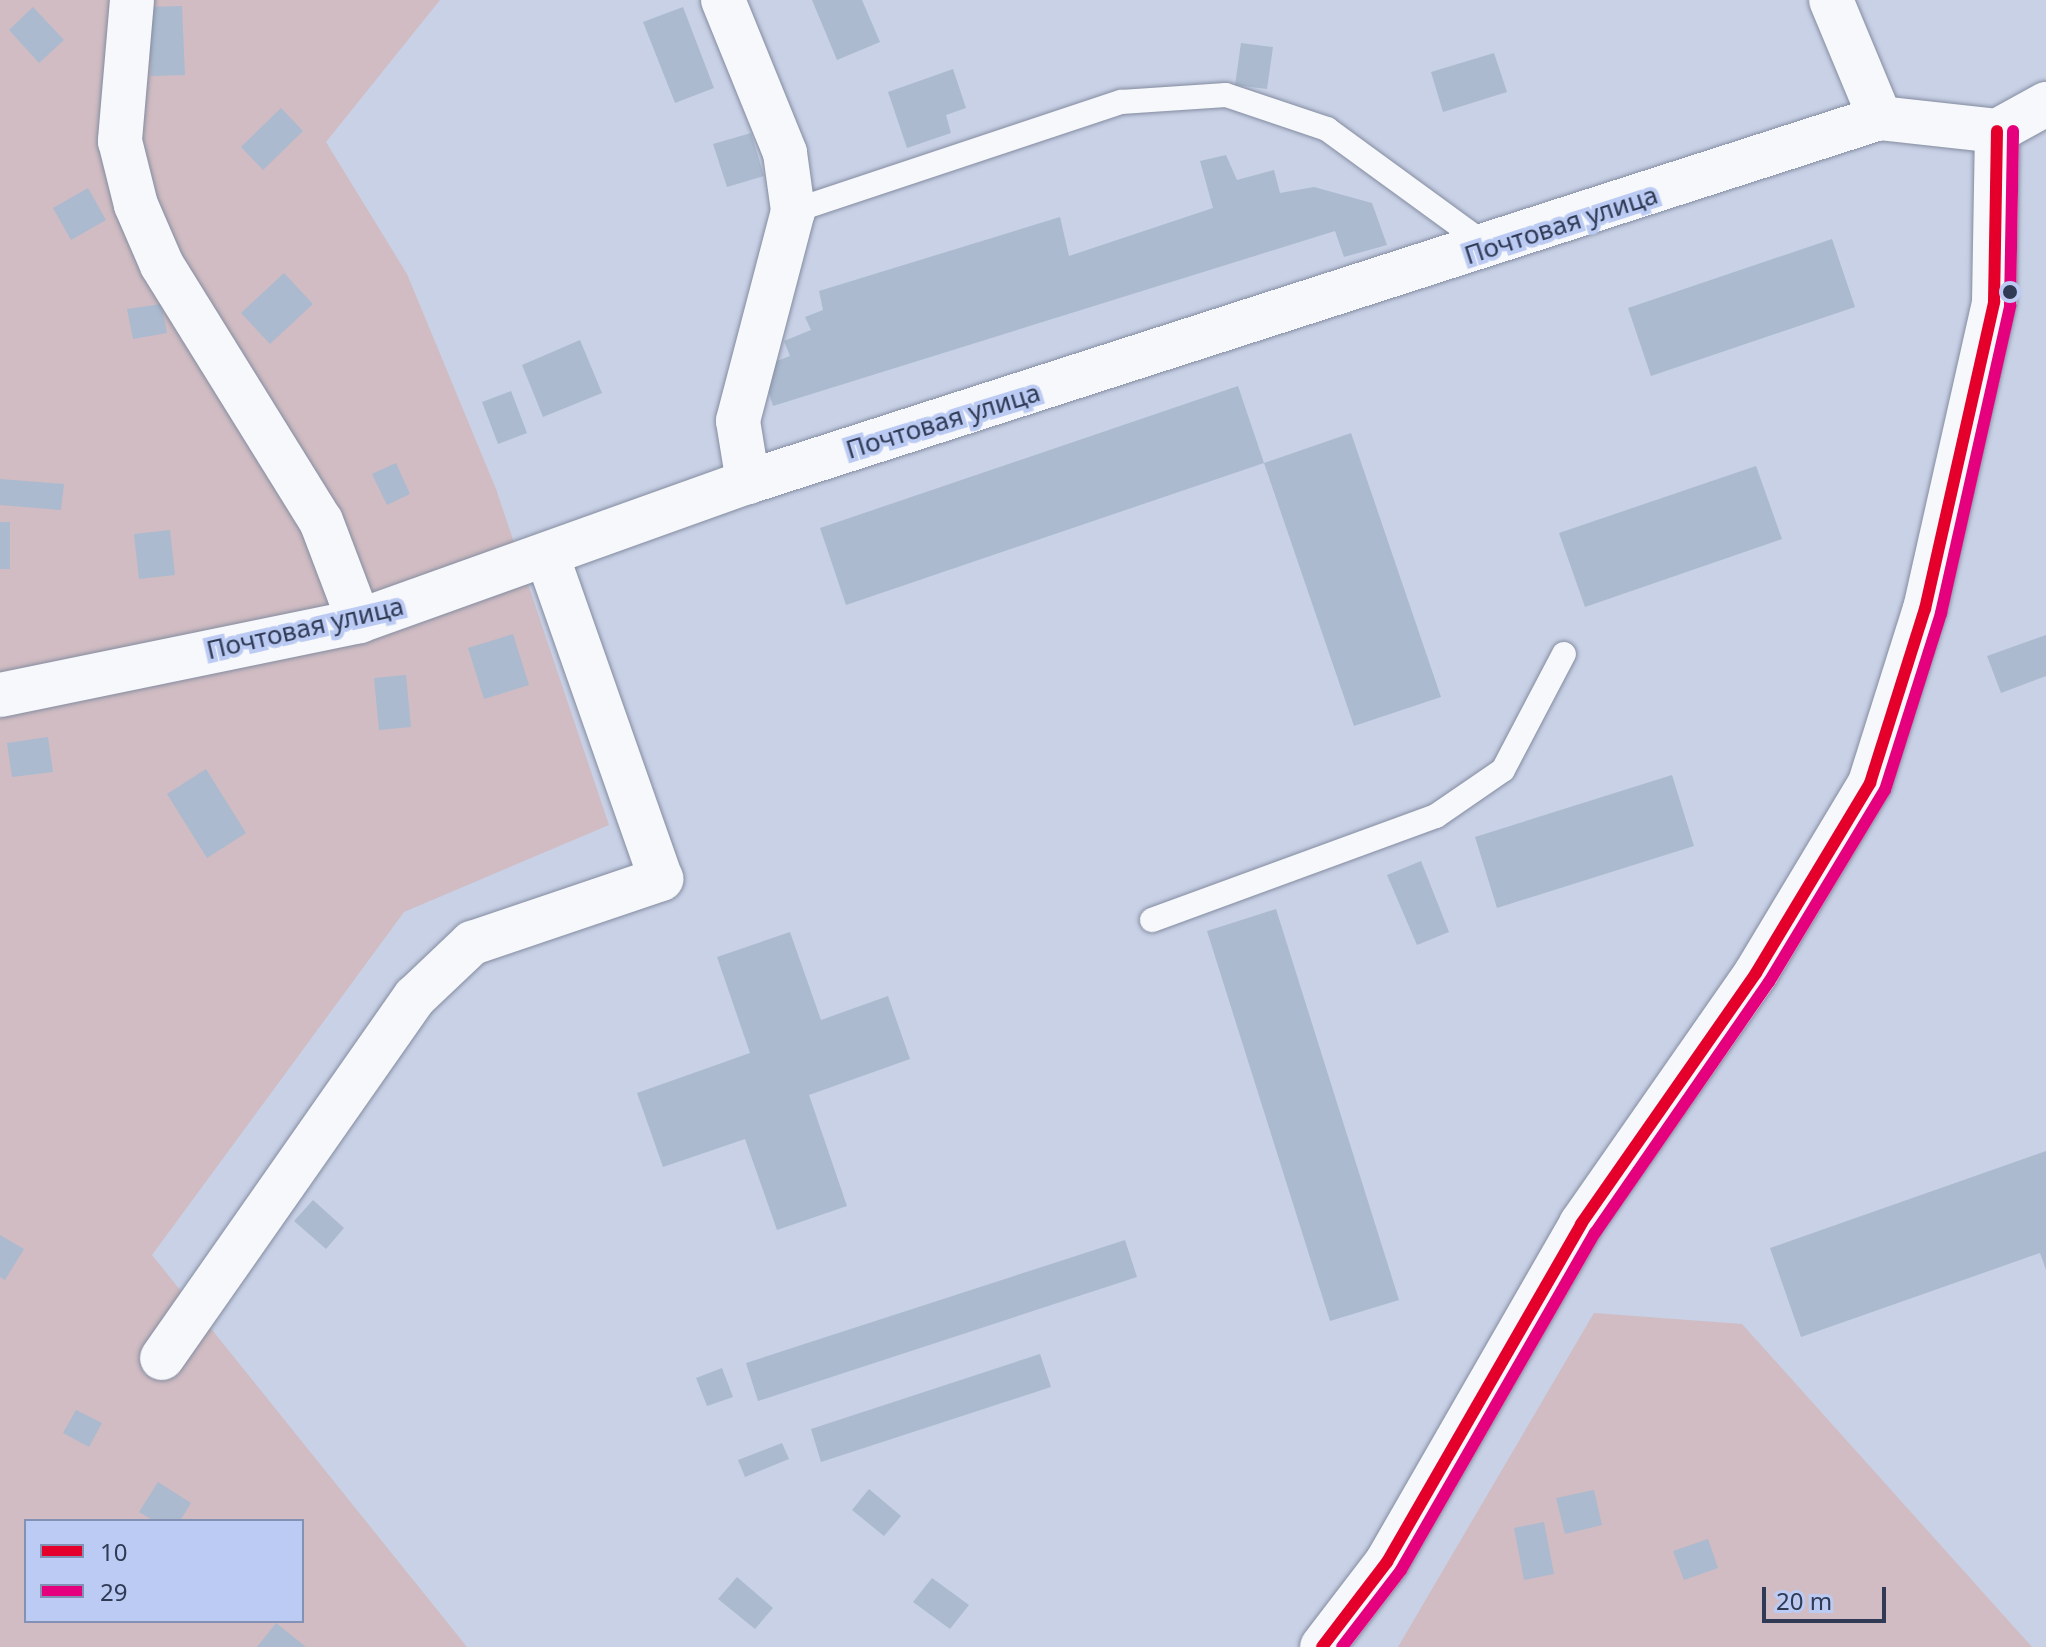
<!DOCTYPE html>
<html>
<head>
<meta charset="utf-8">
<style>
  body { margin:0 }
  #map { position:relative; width:2046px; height:1647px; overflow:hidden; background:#c8d1e6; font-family:"Noto Sans",sans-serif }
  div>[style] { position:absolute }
  .green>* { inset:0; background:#d0bcc2 }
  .building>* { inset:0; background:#abbacf }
  .roads { filter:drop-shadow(0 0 2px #848ca0) drop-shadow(0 0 2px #848ca0) }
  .lane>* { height:24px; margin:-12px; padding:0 12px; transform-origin:12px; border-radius:12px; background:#f7f8fb }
  .street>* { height:44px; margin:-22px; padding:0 22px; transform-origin:22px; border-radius:22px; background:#f7f8fb }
  .secondary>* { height:44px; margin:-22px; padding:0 22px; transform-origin:22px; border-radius:22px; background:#f7f8fb }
  .bus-1>* { height:12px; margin:-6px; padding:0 6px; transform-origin:6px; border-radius:6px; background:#e4002b }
  .bus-2>* { height:12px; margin:-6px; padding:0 6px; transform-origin:6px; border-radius:6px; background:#e5007d }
  .dots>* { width:22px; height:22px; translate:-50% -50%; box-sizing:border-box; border:4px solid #bbcbf3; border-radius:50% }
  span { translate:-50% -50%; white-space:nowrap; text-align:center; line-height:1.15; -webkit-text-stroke:8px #bbcbf3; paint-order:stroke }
  .street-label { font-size:26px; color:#303a55 }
  .legend { position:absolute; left:24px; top:1519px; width:280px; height:104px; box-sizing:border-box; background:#bbcbf3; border:2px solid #8391b4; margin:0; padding:10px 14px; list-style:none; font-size:24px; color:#303a55 }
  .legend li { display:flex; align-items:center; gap:16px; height:40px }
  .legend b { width:40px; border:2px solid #8391b4 }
  .scale { position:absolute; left:1762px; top:1587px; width:124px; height:36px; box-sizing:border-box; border:4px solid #303a55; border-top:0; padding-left:10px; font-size:24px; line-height:28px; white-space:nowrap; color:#303a55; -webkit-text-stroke:6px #bbcbf3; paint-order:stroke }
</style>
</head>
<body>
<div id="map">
  <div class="green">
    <div style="clip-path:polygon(evenodd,0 0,440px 0,326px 142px,407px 274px,496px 489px,609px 825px,404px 912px,152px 1255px,467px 1647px,0 1647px,0 0,26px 1521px,302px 1521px,302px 1621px,26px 1621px,26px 1521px)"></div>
    <div style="clip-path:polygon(1594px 1313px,1742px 1324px,2032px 1647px,1398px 1647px)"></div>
  </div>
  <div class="building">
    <div style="clip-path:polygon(812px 0,862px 0,880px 42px,837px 60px)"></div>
    <div style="clip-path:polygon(182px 6px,185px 75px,151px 76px,148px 7px)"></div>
    <div style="clip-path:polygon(33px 7px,64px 40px,39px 63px,9px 30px)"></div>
    <div style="clip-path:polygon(683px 7px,714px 88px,675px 103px,643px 22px)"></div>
    <div style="clip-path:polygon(1241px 43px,1273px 47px,1267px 89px,1235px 85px)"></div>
    <div style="clip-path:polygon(1494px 53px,1507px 92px,1443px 112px,1431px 72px)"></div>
    <div style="clip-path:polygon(953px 69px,966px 108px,946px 115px,951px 133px,907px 148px,888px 92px)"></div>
    <div style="clip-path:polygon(281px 108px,303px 131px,263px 170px,241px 147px)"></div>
    <div style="clip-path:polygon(751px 133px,764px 176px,727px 187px,713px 144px)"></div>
    <div style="clip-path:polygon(1226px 155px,1237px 180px,1274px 170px,1280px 193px,1314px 187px,1372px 203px,1387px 245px,1344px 257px,1335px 231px,773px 406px,761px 367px,790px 356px,784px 341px,811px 330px,805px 317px,823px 310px,819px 291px,1060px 217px,1069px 256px,1213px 208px,1200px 161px)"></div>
    <div style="clip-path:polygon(88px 188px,106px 220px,71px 240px,53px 208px)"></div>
    <div style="clip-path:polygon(1832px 239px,1855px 307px,1651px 376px,1628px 308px)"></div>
    <div style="clip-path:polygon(284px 273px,313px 304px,270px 344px,241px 313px)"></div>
    <div style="clip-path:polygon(161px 304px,167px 333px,133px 339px,127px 309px)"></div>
    <div style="clip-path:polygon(580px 340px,602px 393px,543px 417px,522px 365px)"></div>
    <div style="clip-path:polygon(1238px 386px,1264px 463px,846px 605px,820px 528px)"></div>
    <div style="clip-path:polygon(511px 391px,527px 433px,498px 444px,482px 402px)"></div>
    <div style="clip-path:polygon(1351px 433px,1441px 697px,1354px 726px,1264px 463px)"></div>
    <div style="clip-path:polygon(396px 463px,410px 494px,387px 505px,372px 474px)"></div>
    <div style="clip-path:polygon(1756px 466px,1782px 539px,1585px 607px,1559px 533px)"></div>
    <div style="clip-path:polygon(0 479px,64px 484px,61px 510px,0 505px)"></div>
    <div style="clip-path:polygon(0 522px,10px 522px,10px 569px,0 569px)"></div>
    <div style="clip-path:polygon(170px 530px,175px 575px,139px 579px,134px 534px)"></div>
    <div style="clip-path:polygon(513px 634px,529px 685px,484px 699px,468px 648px)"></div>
    <div style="clip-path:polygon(2046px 635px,2046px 676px,2001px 693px,1987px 656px)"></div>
    <div style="clip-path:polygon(406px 675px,411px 727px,379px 730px,374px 678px)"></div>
    <div style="clip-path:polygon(48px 737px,53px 772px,12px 777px,7px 743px)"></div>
    <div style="clip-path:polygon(206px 769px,246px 833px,207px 858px,167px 794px)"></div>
    <div style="clip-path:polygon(1672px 775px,1694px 846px,1497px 908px,1475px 837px)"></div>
    <div style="clip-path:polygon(1421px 861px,1449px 932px,1417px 945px,1387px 875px)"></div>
    <div style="clip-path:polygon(1276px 909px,1399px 1300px,1330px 1321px,1207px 931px)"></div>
    <div style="clip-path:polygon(790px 932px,821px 1020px,888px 996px,910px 1059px,809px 1095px,847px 1206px,777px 1230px,745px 1139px,663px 1167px,637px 1093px,750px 1053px,717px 957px)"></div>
    <div style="clip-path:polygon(2046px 1151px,2046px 1270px,2040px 1253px,1801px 1337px,1770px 1248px)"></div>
    <div style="clip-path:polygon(313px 1200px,344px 1228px,326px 1249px,294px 1221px)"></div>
    <div style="clip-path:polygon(0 1235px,24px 1249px,5px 1280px,0 1277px)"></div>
    <div style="clip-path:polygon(1125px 1240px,1137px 1277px,758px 1401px,746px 1363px)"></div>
    <div style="clip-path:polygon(1040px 1354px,1051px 1387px,821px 1462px,811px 1429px)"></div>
    <div style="clip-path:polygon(722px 1368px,733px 1397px,707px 1406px,696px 1378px)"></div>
    <div style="clip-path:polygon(76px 1410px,102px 1423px,89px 1447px,63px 1433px)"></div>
    <div style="clip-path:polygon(782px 1443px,789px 1459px,745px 1477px,738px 1460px)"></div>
    <div style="clip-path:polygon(158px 1482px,191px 1503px,180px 1521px,154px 1521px,139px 1512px)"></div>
    <div style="clip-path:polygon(869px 1489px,901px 1516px,884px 1536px,852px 1510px)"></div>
    <div style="clip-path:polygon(1594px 1490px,1602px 1525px,1565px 1534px,1556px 1498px)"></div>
    <div style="clip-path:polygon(1544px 1522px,1554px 1574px,1524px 1580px,1514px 1528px)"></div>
    <div style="clip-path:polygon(1708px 1539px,1718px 1568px,1684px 1580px,1673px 1551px)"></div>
    <div style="clip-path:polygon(737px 1577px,773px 1608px,755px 1629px,718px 1599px)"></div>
    <div style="clip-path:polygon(932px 1578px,969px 1605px,950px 1629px,913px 1602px)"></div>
    <div style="clip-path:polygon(276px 1623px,306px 1647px,257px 1647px)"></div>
  </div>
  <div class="roads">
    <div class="lane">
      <div style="left:793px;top:211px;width:346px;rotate:-18.4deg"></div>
      <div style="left:1121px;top:102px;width:105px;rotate:-3.8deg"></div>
      <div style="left:1226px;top:95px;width:107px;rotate:18.6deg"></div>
      <div style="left:1327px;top:129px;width:200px;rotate:36.1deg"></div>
      <div style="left:1152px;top:920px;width:302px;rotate:-20.1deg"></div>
      <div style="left:1436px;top:816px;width:81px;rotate:-34.5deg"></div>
      <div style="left:1503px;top:770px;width:131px;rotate:-62.3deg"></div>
    </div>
    <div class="street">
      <div style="left:132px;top:0;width:142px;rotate:94.9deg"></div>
      <div style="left:120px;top:141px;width:66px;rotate:76deg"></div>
      <div style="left:136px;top:205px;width:65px;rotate:66.6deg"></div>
      <div style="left:162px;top:265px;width:301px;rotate:58.2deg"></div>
      <div style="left:321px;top:521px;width:107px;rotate:69.2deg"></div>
      <div style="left:723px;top:0;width:165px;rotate:67.9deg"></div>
      <div style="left:785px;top:153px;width:59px;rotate:82.1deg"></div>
      <div style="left:793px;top:211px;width:217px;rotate:104.7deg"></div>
      <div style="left:738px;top:421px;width:62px;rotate:80.7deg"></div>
      <div style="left:1831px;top:0;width:128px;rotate:67.4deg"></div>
      <div style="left:1880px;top:118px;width:118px;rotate:6.3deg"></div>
      <div style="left:0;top:695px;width:367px;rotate:-11.6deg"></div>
      <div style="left:359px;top:621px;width:413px;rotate:-19.7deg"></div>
      <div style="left:748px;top:482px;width:1189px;rotate:-17.83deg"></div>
      <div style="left:162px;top:1358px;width:441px;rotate:-55deg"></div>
      <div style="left:415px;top:997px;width:79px;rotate:-43.5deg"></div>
      <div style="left:472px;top:943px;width:200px;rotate:-18.7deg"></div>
      <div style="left:661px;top:879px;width:340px;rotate:-109.4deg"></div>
    </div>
    <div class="secondary">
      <div style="left:1322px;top:1647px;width:107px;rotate:-52.6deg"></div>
      <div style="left:1387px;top:1562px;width:390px;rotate:-60.1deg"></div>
      <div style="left:1581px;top:1224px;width:306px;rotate:-55.1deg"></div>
      <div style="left:1756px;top:973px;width:222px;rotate:-59deg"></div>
      <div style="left:1870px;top:783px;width:182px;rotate:-72.5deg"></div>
      <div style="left:1925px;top:609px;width:315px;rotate:-77.3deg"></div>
      <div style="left:1994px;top:302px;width:171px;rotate:-89deg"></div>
      <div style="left:1997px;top:131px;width:56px;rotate:-28.9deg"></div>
    </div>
  </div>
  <div class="bus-1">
    <div style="left:1322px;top:1647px;width:107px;rotate:-52.6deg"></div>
    <div style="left:1387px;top:1562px;width:390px;rotate:-60.1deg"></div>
    <div style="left:1581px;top:1224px;width:306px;rotate:-55.1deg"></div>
    <div style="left:1756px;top:973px;width:222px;rotate:-59deg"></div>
    <div style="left:1870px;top:783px;width:182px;rotate:-72.5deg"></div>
    <div style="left:1925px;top:609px;width:315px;rotate:-77.3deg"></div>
    <div style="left:1994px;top:302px;width:171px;rotate:-89deg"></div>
  </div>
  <div class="bus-2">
    <div style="left:1342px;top:1647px;width:97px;rotate:-52.5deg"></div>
    <div style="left:1401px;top:1570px;width:389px;rotate:-60.1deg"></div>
    <div style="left:1595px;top:1233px;width:305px;rotate:-55.3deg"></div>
    <div style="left:1769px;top:982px;width:224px;rotate:-58.9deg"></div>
    <div style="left:1885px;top:790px;width:186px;rotate:-72.4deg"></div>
    <div style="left:1941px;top:613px;width:315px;rotate:-77.3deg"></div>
    <div style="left:2010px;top:306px;width:175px;rotate:-89deg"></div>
  </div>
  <div class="dots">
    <div style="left:2010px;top:292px;background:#303a55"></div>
  </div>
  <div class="street-label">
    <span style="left:1561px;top:225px;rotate:-18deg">Почтовая улица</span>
    <span style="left:943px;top:421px;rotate:-17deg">Почтовая улица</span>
    <span style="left:305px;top:628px;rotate:-13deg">Почтовая улица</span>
  </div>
  <ul class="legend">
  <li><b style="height:10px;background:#e4002b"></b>10</li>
  <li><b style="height:10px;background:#e5007d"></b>29</li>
  </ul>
  <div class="scale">20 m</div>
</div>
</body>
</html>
